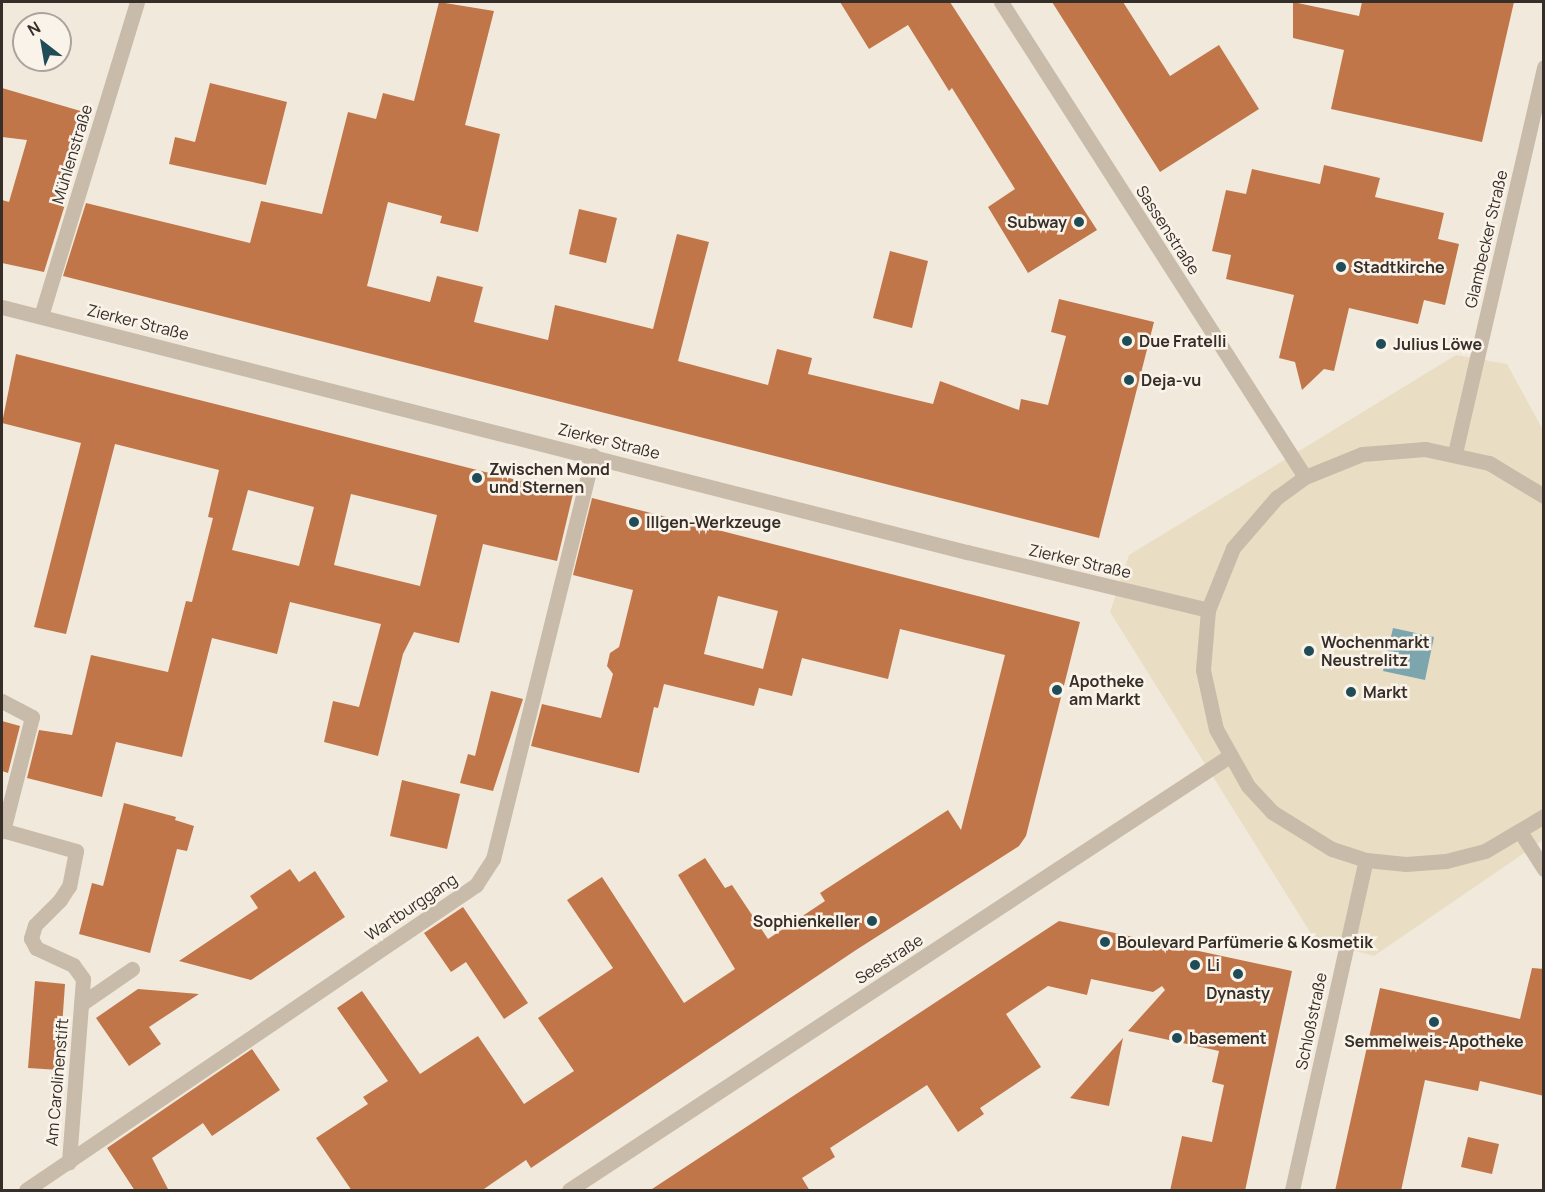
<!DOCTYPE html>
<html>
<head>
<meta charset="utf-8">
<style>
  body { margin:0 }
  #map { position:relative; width:1545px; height:1192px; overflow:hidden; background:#f1eadc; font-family:Manrope,sans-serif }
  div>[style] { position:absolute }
  .plaza>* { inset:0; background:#e9ddc4 }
  .water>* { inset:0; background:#7ca5ad }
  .building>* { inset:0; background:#c1764a }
  .minor>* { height:15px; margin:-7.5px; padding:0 7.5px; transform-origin:7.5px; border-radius:7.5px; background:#c9bba9 }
  .dots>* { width:16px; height:16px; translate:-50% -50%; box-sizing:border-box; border:3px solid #f9f3e9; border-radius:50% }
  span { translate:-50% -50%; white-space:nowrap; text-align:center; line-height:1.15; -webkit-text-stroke:5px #f9f3e9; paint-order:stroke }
  .street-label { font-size:16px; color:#362e28 }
  .poi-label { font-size:16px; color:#362e28; font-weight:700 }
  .right { translate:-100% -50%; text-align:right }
  .left { translate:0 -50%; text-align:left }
  .frame { position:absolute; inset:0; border:3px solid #362e28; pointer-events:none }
  .north { position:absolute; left:12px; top:12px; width:60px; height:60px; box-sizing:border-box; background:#f9f3e9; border:2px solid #aba49c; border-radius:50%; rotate:329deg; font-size:16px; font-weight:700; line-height:24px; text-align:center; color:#362e28 }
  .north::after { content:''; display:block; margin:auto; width:21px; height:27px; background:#1f4c56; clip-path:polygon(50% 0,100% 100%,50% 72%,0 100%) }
</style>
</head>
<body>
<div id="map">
  <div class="plaza">
    <div style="clip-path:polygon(1456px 355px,1507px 364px,1543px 430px,1543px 840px,1374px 956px,1315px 940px,1110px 612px,1129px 555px)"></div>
  </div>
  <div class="water">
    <div style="clip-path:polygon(1393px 628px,1434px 637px,1425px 680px,1383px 671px)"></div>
  </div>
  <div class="building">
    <div style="clip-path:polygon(439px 2px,494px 11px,465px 125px,500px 134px,478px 232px,440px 223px,442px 216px,388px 202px,367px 286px,430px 302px,437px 276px,483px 287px,474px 322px,548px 340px,555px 305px,653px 329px,677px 234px,709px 242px,678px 361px,768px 385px,777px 349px,812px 358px,808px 374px,933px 404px,940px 381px,1019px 410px,1021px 399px,1048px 405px,1066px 336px,1051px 332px,1059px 299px,1154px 322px,1099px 538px,63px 276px,86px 203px,250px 243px,261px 201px,322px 214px,348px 112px,376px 119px,383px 93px,414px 101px)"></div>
    <div style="clip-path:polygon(840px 2px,950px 2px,1097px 230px,1028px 273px,988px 207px,1015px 189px,952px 88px,949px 91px,908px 25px,869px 49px)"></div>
    <div style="clip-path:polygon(1052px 2px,1123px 2px,1170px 76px,1219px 45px,1259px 109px,1160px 172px)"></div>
    <div style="clip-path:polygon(1293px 2px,1359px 16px,1362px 2px,1514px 2px,1482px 142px,1331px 109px,1344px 50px,1293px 38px)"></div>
    <div style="clip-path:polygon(210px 83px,287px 102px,266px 185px,169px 164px,175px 137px,195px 142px)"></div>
    <div style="clip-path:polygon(2px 88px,84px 112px,60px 196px,67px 198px,44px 272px,2px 263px,2px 200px,9px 202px,27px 140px,2px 137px)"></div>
    <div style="clip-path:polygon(1324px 165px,1380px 178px,1375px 197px,1444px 213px,1438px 239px,1459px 244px,1445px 305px,1424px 300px,1418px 324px,1349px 308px,1334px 371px,1324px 369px,1302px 390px,1295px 362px,1279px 358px,1294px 295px,1226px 279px,1231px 255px,1212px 251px,1226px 190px,1246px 194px,1252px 169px,1320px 184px)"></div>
    <div style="clip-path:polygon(579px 209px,617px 218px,606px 263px,569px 254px)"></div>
    <div style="clip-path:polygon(890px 251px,928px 261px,912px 328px,873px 318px)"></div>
    <div style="clip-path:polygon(evenodd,16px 354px,573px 494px,557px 561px,483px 544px,459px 643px,414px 632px,403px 654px,378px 756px,324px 742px,333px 701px,359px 707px,381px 624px,290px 602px,277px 654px,212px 638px,182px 757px,116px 742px,102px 797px,27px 778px,39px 730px,72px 735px,91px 655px,168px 672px,186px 601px,192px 602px,213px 518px,208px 517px,219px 470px,115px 444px,66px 634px,34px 627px,81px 443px,2px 423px,16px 354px,248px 490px,314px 507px,299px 566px,232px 550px,248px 490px,16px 354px,351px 494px,437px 515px,420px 586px,334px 565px,351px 494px)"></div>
    <div style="clip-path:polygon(evenodd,592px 498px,1080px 622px,1026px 836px,1019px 846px,856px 950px,531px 1168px,526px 1160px,481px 1191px,352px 1191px,316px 1138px,368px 1104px,363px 1097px,388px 1081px,337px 1008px,362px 991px,420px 1074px,478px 1036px,524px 1104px,574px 1071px,538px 1018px,613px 968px,567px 900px,602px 877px,684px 1003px,735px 969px,678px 875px,705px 858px,725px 888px,732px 885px,768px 939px,825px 901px,820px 893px,948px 810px,961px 830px,1005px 655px,900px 629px,888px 679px,802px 658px,792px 696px,759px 688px,754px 706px,664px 684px,658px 708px,654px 707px,639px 773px,531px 746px,542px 704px,601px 718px,613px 674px,607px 666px,610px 653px,619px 647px,633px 590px,573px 575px,592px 498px,718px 596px,778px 611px,763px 669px,704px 654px,718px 596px)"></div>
    <div style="clip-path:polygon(491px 691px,523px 699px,493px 791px,460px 783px,468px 754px,475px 756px)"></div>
    <div style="clip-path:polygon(2px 721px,20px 726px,8px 773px,2px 771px)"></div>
    <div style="clip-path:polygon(402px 780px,460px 794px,447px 849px,390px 836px)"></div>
    <div style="clip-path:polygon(124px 803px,176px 817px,175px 820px,194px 826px,187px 851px,177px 849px,150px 953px,79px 934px,92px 883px,103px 886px)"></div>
    <div style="clip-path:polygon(290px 869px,299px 882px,315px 871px,345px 917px,251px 980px,179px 961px,258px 908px,250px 896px)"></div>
    <div style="clip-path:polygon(463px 907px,528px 1003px,504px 1019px,466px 962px,451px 972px,424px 933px)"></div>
    <div style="clip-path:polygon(1059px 921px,1292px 971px,1245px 1191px,1170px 1191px,1182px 1136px,1212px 1142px,1224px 1085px,1212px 1082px,1219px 1051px,1128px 1031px,1165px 990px,1162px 986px,1153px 992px,1091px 979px,1087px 995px,1048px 986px,1006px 1014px,1041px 1067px,980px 1108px,984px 1114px,958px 1132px,927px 1085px,830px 1148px,835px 1157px,802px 1178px,810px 1191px,649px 1191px)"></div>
    <div style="clip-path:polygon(1532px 968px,1544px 969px,1544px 1096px,1480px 1081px,1478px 1091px,1425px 1080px,1401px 1191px,1335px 1191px,1380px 988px,1520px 1019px)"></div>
    <div style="clip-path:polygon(35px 981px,65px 984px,59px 1070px,28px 1068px)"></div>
    <div style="clip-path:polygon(138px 989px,199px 994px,149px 1027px,161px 1044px,129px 1066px,96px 1018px)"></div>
    <div style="clip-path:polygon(1123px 1038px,1109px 1106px,1070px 1098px)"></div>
    <div style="clip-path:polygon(252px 1049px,280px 1090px,212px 1136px,203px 1123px,152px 1158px,169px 1191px,135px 1191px,107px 1148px)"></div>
    <div style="clip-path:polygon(1468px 1137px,1499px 1144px,1492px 1174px,1461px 1167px)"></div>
  </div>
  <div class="minor">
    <div style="left:1001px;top:2px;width:564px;rotate:57.38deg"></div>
    <div style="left:2px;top:307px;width:996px;rotate:14.25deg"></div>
    <div style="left:967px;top:552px;width:248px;rotate:13.5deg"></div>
    <div style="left:41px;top:316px;width:328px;rotate:-73deg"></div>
    <div style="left:1455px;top:453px;width:396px;rotate:-77deg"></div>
    <div style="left:1544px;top:496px;width:64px;rotate:-149deg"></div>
    <div style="left:1489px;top:463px;width:66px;rotate:-167.7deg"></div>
    <div style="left:1425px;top:449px;width:63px;rotate:175.5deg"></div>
    <div style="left:1362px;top:454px;width:61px;rotate:158deg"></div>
    <div style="left:1305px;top:477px;width:34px;rotate:144deg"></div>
    <div style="left:1277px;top:497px;width:67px;rotate:130.8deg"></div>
    <div style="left:1233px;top:548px;width:67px;rotate:112deg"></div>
    <div style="left:1208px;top:610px;width:60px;rotate:94.8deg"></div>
    <div style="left:1203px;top:670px;width:60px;rotate:77.6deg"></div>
    <div style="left:1216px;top:729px;width:65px;rotate:60.7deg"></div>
    <div style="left:1248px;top:786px;width:35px;rotate:47deg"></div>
    <div style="left:1272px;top:812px;width:70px;rotate:31.7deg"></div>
    <div style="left:1332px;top:849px;width:36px;rotate:18deg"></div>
    <div style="left:1366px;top:860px;width:40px;rotate:5.7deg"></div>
    <div style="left:1406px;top:864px;width:40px;rotate:-4.3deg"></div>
    <div style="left:1446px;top:861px;width:40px;rotate:-14.4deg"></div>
    <div style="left:1485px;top:851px;width:69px;rotate:-30.7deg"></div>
    <div style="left:2px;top:701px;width:34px;rotate:28deg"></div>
    <div style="left:32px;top:717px;width:118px;rotate:104.3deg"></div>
    <div style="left:2px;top:830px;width:77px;rotate:15.8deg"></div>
    <div style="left:76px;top:851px;width:36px;rotate:101deg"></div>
    <div style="left:69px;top:886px;width:17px;rotate:123deg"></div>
    <div style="left:60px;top:900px;width:35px;rotate:135deg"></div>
    <div style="left:35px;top:925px;width:14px;rotate:107deg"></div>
    <div style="left:31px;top:938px;width:11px;rotate:63deg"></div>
    <div style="left:36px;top:948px;width:41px;rotate:24.7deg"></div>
    <div style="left:73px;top:965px;width:17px;rotate:54deg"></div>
    <div style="left:83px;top:979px;width:184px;rotate:94.4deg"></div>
    <div style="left:1521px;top:833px;width:43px;rotate:57.4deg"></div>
    <div style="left:81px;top:1004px;width:62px;rotate:-34.5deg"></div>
    <div style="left:26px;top:1190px;width:544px;rotate:-34.13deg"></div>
    <div style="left:476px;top:885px;width:31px;rotate:-57deg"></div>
    <div style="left:493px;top:859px;width:416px;rotate:-76.1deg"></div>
    <div style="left:569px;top:1190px;width:789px;rotate:-33.31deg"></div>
    <div style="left:1292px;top:1190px;width:338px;rotate:-77.4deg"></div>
  </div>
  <div class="dots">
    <div style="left:1079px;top:222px;background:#1f4c56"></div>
    <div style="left:1341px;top:267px;background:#1f4c56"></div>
    <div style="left:1127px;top:341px;background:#1f4c56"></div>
    <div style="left:1381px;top:344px;background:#1f4c56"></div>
    <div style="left:1129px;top:380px;background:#1f4c56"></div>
    <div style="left:477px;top:478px;background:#1f4c56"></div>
    <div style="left:634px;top:522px;background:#1f4c56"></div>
    <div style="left:1309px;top:651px;background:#1f4c56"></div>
    <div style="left:1057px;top:690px;background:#1f4c56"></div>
    <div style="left:1351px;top:692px;background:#1f4c56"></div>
    <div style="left:872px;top:921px;background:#1f4c56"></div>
    <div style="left:1105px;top:942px;background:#1f4c56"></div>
    <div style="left:1195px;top:965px;background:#1f4c56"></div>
    <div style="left:1238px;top:974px;background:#1f4c56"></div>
    <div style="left:1434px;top:1022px;background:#1f4c56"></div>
    <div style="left:1177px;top:1038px;background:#1f4c56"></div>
  </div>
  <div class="street-label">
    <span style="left:72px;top:154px;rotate:-73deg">Mühlenstraße</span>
    <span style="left:1168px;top:230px;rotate:57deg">Sassenstraße</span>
    <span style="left:1486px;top:239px;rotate:-77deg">Glambecker Straße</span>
    <span style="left:138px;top:322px;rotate:14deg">Zierker Straße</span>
    <span style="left:609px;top:441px;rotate:14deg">Zierker Straße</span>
    <span style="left:1080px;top:561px;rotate:13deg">Zierker Straße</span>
    <span style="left:411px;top:907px;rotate:-34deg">Wartburggang</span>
    <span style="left:889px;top:959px;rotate:-33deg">Seestraße</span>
    <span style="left:1311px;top:1021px;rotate:-78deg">Schloßstraße</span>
    <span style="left:57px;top:1082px;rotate:-85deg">Am Carolinenstift</span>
  </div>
  <div class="poi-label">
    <span class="right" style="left:1067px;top:222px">Subway</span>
    <span class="left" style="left:1353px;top:267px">Stadtkirche</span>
    <span class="left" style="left:1139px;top:341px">Due Fratelli</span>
    <span class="left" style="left:1393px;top:344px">Julius Löwe</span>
    <span class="left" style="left:1141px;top:380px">Deja-vu</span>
    <span class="left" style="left:489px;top:478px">Zwischen Mond<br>und Sternen</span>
    <span class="left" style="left:646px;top:522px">Illgen-Werkzeuge</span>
    <span class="left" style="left:1321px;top:651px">Wochenmarkt<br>Neustrelitz</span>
    <span class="left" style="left:1069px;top:690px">Apotheke<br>am Markt</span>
    <span class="left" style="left:1363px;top:692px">Markt</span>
    <span class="right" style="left:860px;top:921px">Sophienkeller</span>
    <span class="left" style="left:1117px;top:942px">Boulevard Parfümerie &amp; Kosmetik</span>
    <span class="left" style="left:1207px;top:965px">Li</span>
    <span style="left:1238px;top:993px">Dynasty</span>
    <span class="left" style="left:1189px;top:1038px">basement</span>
    <span style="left:1434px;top:1041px">Semmelweis-Apotheke</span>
  </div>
  <div class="frame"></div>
  <div class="north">N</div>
</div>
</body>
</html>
